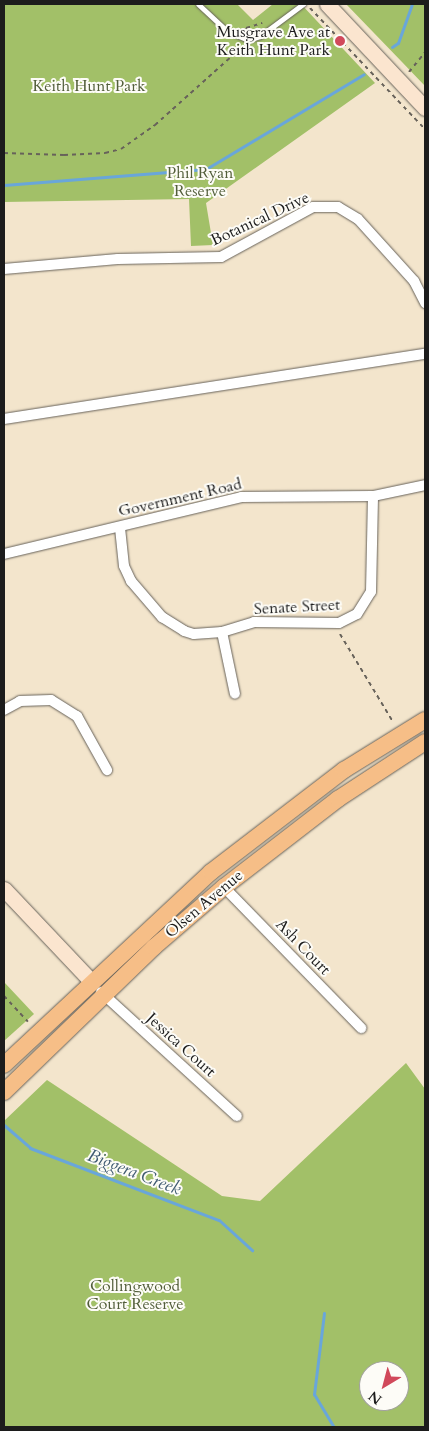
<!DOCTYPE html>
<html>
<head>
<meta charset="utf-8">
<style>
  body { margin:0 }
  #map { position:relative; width:429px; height:1431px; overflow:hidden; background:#f3e5cc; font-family:Cardo,serif }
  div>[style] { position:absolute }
  .green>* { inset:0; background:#a2c068 }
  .stream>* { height:3px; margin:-1.5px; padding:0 1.5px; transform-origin:1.5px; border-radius:1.5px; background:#69a6da }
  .path>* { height:2px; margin-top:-1px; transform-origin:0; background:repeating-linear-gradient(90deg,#67625a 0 4px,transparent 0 8px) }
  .roads { filter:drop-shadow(0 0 1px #67625a) drop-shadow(0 0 1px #67625a) }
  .lane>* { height:5px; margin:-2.5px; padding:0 2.5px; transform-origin:2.5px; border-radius:2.5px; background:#fff }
  .street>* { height:10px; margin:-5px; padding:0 5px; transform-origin:5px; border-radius:5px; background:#fff }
  .secondary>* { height:15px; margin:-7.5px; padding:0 7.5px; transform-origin:7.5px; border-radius:7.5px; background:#fbe5cf }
  .primary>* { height:16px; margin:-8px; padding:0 8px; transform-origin:8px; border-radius:8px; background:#f6be87 }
  .dots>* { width:14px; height:14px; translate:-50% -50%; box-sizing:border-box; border:2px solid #fdfcf7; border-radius:50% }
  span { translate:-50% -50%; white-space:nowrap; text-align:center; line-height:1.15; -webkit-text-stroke:4px #fdfcf7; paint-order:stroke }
  .poi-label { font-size:16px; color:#1c1c1c }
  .right { translate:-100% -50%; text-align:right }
  .park-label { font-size:16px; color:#525e3a }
  .street-label { font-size:16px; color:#1c1c1c }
  .water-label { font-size:18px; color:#3f5a71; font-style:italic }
  .frame { position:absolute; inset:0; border:5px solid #1c1c1c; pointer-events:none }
  .north { position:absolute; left:359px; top:1361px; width:50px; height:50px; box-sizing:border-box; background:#fdfcf7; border:1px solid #a3a29f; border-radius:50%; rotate:217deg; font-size:14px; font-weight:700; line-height:20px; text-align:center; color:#1c1c1c }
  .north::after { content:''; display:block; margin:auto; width:18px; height:22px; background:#d1495b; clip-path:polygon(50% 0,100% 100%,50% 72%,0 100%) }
</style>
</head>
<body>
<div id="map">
  <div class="green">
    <div style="clip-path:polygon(4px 4px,237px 4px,253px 20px,273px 4px,301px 4px,375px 83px,206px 203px,213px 245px,191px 246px,189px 199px,4px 202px)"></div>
    <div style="clip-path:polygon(346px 4px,425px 4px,425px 86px,402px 62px)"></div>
    <div style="clip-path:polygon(4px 982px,34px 1014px,4px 1041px)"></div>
    <div style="clip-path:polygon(evenodd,406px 1063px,425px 1089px,425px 1427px,4px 1427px,4px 1121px,47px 1080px,222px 1196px,260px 1201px,406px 1063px,369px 1371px,399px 1371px,399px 1401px,369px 1401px,369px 1371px)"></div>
  </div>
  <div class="stream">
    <div style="left:392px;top:47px;width:7px;rotate:-34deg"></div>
    <div style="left:398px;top:43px;width:41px;rotate:-70.3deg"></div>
    <div style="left:4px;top:185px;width:203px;rotate:-4.5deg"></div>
    <div style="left:206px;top:169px;width:184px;rotate:-31deg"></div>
    <div style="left:4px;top:1125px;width:35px;rotate:41deg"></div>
    <div style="left:30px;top:1148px;width:202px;rotate:20.9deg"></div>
    <div style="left:219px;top:1220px;width:45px;rotate:42.3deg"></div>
    <div style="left:324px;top:1313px;width:82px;rotate:97deg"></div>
    <div style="left:314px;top:1394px;width:39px;rotate:59deg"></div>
  </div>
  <div class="path">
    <div style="left:310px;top:8px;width:167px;rotate:46.5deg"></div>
    <div style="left:245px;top:31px;width:3px;rotate:-72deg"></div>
    <div style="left:246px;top:28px;width:17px;rotate:-17deg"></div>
    <div style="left:409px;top:72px;width:26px;rotate:-51deg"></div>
    <div style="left:4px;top:153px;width:60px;rotate:1.9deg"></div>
    <div style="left:64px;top:155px;width:41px;rotate:-2.8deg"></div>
    <div style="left:105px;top:153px;width:16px;rotate:-14deg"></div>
    <div style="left:121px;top:149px;width:42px;rotate:-35.2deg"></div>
    <div style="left:155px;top:125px;width:118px;rotate:-41.9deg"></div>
    <div style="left:340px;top:634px;width:103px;rotate:58.9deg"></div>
    <div style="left:4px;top:996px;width:35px;rotate:47deg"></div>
  </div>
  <div class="roads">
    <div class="lane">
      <div style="left:198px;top:4px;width:40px;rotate:43deg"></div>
      <div style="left:227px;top:31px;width:23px;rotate:23deg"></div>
      <div style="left:248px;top:40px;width:13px;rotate:-18deg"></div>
      <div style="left:260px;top:36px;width:54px;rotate:-36.7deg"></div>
    </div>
    <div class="street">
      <div style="left:4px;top:269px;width:114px;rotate:-5deg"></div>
      <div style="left:118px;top:259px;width:103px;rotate:-1.1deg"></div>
      <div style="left:221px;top:257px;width:105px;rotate:-28.5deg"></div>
      <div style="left:313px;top:207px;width:25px"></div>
      <div style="left:338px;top:207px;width:23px;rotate:31deg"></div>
      <div style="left:358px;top:219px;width:84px;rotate:47.9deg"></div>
      <div style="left:414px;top:281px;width:25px;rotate:63deg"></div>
      <div style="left:4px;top:419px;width:426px;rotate:-8.8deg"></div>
      <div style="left:120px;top:528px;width:38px;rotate:84deg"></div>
      <div style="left:124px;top:566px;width:17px;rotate:65deg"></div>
      <div style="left:131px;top:581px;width:48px;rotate:49.3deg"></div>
      <div style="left:162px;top:617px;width:26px;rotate:32deg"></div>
      <div style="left:184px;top:631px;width:10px;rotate:17deg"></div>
      <div style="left:194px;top:634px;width:28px;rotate:-4deg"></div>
      <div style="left:222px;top:632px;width:34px;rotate:-17deg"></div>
      <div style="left:254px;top:622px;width:85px;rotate:0.7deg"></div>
      <div style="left:339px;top:623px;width:20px;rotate:-27deg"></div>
      <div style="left:357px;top:614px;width:26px;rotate:-58deg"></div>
      <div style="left:371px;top:592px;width:96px;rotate:-88.8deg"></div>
      <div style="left:4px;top:554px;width:244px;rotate:-13.5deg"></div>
      <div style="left:241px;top:497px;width:132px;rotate:-0.4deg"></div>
      <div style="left:373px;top:496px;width:53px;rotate:-11.9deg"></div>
      <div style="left:222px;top:632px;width:63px;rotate:78.2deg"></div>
      <div style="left:4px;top:710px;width:18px;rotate:-29deg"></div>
      <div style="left:20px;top:701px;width:31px;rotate:-2deg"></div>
      <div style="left:51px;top:700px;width:31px;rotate:32deg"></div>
      <div style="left:77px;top:716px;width:62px;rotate:60.9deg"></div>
      <div style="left:224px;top:887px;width:197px;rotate:45.8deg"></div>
      <div style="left:101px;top:992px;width:184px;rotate:42.4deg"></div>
    </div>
    <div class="secondary">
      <div style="left:327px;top:4px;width:143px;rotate:46.7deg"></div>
      <div style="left:4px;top:889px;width:128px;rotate:46.6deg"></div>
    </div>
    <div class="primary">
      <div style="left:4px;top:1065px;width:283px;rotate:-43deg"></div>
      <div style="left:211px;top:872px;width:168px;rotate:-37.5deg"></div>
      <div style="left:344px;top:770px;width:95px;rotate:-31.7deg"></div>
      <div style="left:4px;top:1092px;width:209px;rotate:-44deg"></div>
      <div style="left:154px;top:947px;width:92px;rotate:-40.6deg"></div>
      <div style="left:224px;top:887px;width:144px;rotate:-37.7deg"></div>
      <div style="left:338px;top:799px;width:104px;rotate:-33.2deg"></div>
    </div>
  </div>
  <div class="dots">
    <div style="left:340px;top:41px;background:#d1495b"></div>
  </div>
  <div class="poi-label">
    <span class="right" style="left:330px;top:41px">Musgrave Ave at<br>Keith Hunt Park</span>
  </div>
  <div class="park-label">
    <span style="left:89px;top:86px">Keith Hunt Park</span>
    <span style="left:200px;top:182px">Phil Ryan<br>Reserve</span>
    <span style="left:135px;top:1295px">Collingwood<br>Court Reserve</span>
  </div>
  <div class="street-label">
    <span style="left:260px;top:219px;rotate:-25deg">Botanical Drive</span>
    <span style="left:180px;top:498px;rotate:-13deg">Government Road</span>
    <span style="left:297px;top:607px;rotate:-3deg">Senate Street</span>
    <span style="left:204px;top:904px;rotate:-40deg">Olsen Avenue</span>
    <span style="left:303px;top:947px;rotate:46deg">Ash Court</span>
    <span style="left:181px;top:1045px;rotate:42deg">Jessica Court</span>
  </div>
  <div class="water-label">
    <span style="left:134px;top:1173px;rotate:21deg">Biggera Creek</span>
  </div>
  <div class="frame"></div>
  <div class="north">N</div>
</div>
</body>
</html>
